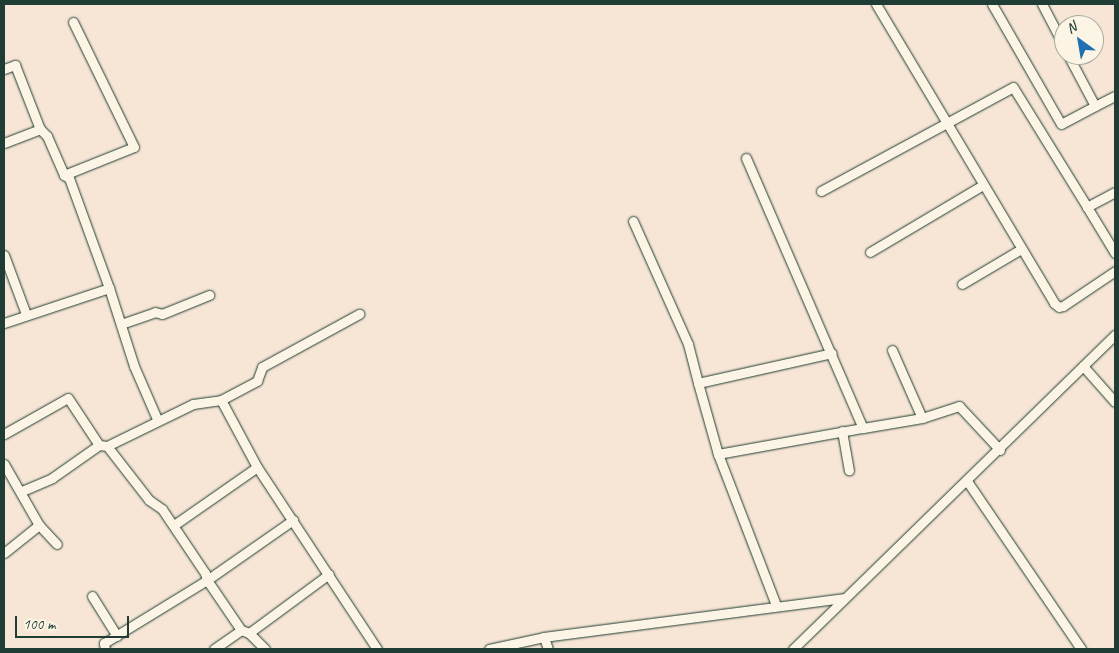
<!DOCTYPE html>
<html>
<head>
<meta charset="utf-8">
<style>
  body { margin:0 }
  #map { position:relative; width:1119px; height:653px; overflow:hidden; background:#f7e6d5; font-family:Caveat,sans-serif }
  div>[style] { position:absolute }
  .roads { filter:drop-shadow(0 0 1px #1f3d34) drop-shadow(0 0 1px #1f3d34) }
  .minor>* { height:9px; margin:-4.5px; padding:0 4.5px; transform-origin:4.5px; border-radius:4.5px; background:#fcf5e5 }
  span { translate:-50% -50%; white-space:nowrap; text-align:center; line-height:1.15; -webkit-text-stroke:4px #fcf5e5; paint-order:stroke }
  .frame { position:absolute; inset:0; border:5px solid #1f3d34; pointer-events:none }
  .north { position:absolute; left:1054px; top:15px; width:50px; height:50px; box-sizing:border-box; background:#fcf5e5; border:1px solid #a4ab9e; border-radius:50%; rotate:328deg; font-size:14px; font-weight:700; line-height:20px; text-align:center; color:#1f3d34 }
  .north::after { content:''; display:block; margin:auto; width:18px; height:22px; background:#1f6fb2; clip-path:polygon(50% 0,100% 100%,50% 72%,0 100%) }
  .scale { position:absolute; left:15px; top:616px; width:114px; height:22px; box-sizing:border-box; border:2px solid #1f3d34; border-top:0; padding-left:6px; font-size:15px; line-height:18px; white-space:nowrap; color:#1f3d34; -webkit-text-stroke:4px #fcf5e5; paint-order:stroke }
</style>
</head>
<body>
<div id="map">
  <div class="roads">
    <div class="minor">
      <div style="left:876px;top:4px;width:348px;rotate:59.2deg"></div>
      <div style="left:1054px;top:303px;width:6px;rotate:39deg"></div>
      <div style="left:1059px;top:307px;width:4px;rotate:-14deg"></div>
      <div style="left:1063px;top:306px;width:63px;rotate:-33.9deg"></div>
      <div style="left:992px;top:4px;width:138px;rotate:60.1deg"></div>
      <div style="left:1061px;top:124px;width:38px;rotate:-28deg"></div>
      <div style="left:1095px;top:106px;width:58px;rotate:-117.9deg"></div>
      <div style="left:1042px;top:4px;width:47px;rotate:62.4deg"></div>
      <div style="left:4px;top:69px;width:12px;rotate:-20deg"></div>
      <div style="left:15px;top:65px;width:69px;rotate:68.7deg"></div>
      <div style="left:1095px;top:106px;width:22px;rotate:-27deg"></div>
      <div style="left:4px;top:143px;width:39px;rotate:-21deg"></div>
      <div style="left:40px;top:129px;width:10px;rotate:45deg"></div>
      <div style="left:47px;top:136px;width:43px;rotate:66.4deg"></div>
      <div style="left:64px;top:175px;width:75px;rotate:-21.8deg"></div>
      <div style="left:134px;top:147px;width:139px;rotate:-116deg"></div>
      <div style="left:746px;top:158px;width:294px;rotate:66.6deg"></div>
      <div style="left:863px;top:428px;width:60px;rotate:-9.6deg"></div>
      <div style="left:64px;top:175px;width:6px;rotate:31deg"></div>
      <div style="left:69px;top:178px;width:117px;rotate:70deg"></div>
      <div style="left:821px;top:191px;width:218px;rotate:-28.4deg"></div>
      <div style="left:1013px;top:87px;width:141px;rotate:58.3deg"></div>
      <div style="left:1115px;top:192px;width:32px;rotate:152deg"></div>
      <div style="left:1087px;top:207px;width:54px;rotate:58.7deg"></div>
      <div style="left:633px;top:221px;width:135px;rotate:65.9deg"></div>
      <div style="left:688px;top:344px;width:40px;rotate:75.6deg"></div>
      <div style="left:698px;top:383px;width:137px;rotate:-12.6deg"></div>
      <div style="left:870px;top:252px;width:131px;rotate:-30.7deg"></div>
      <div style="left:4px;top:255px;width:63px;rotate:69.6deg"></div>
      <div style="left:962px;top:284px;width:69px;rotate:-30.7deg"></div>
      <div style="left:4px;top:323px;width:111px;rotate:-18.4deg"></div>
      <div style="left:109px;top:288px;width:82px;rotate:72.2deg"></div>
      <div style="left:134px;top:366px;width:58px;rotate:66.5deg"></div>
      <div style="left:121px;top:324px;width:36px;rotate:-19deg"></div>
      <div style="left:155px;top:312px;width:7px;rotate:16deg"></div>
      <div style="left:162px;top:314px;width:51px;rotate:-22deg"></div>
      <div style="left:892px;top:350px;width:74px;rotate:66.2deg"></div>
      <div style="left:922px;top:418px;width:39px;rotate:-18deg"></div>
      <div style="left:959px;top:406px;width:60px;rotate:47deg"></div>
      <div style="left:1083px;top:366px;width:48px;rotate:48.4deg"></div>
      <div style="left:698px;top:383px;width:74px;rotate:74.3deg"></div>
      <div style="left:718px;top:454px;width:162px;rotate:69deg"></div>
      <div style="left:221px;top:400px;width:41px;rotate:-27.8deg"></div>
      <div style="left:257px;top:381px;width:15px;rotate:-70deg"></div>
      <div style="left:262px;top:367px;width:111px;rotate:-28.7deg"></div>
      <div style="left:842px;top:431px;width:40px;rotate:80deg"></div>
      <div style="left:4px;top:434px;width:73px;rotate:-29.4deg"></div>
      <div style="left:68px;top:398px;width:56px;rotate:56.6deg"></div>
      <div style="left:99px;top:445px;width:8px;rotate:7deg"></div>
      <div style="left:107px;top:446px;width:68px;rotate:52.1deg"></div>
      <div style="left:149px;top:500px;width:16px;rotate:35deg"></div>
      <div style="left:162px;top:509px;width:77px;rotate:56.1deg"></div>
      <div style="left:205px;top:573px;width:7px;rotate:74deg"></div>
      <div style="left:207px;top:580px;width:121px;rotate:148.5deg"></div>
      <div style="left:104px;top:643px;width:6px;rotate:81deg"></div>
      <div style="left:107px;top:446px;width:96px;rotate:-26deg"></div>
      <div style="left:193px;top:404px;width:28px;rotate:-8deg"></div>
      <div style="left:221px;top:400px;width:76px;rotate:61.8deg"></div>
      <div style="left:257px;top:467px;width:218px;rotate:56.6deg"></div>
      <div style="left:718px;top:454px;width:147px;rotate:-10.2deg"></div>
      <div style="left:4px;top:464px;width:70px;rotate:60.2deg"></div>
      <div style="left:967px;top:481px;width:203px;rotate:55.8deg"></div>
      <div style="left:22px;top:491px;width:33px;rotate:-23deg"></div>
      <div style="left:52px;top:478px;width:57px;rotate:-35.1deg"></div>
      <div style="left:174px;top:525px;width:101px;rotate:-34.9deg"></div>
      <div style="left:4px;top:553px;width:45px;rotate:-38.7deg"></div>
      <div style="left:39px;top:525px;width:26px;rotate:47deg"></div>
      <div style="left:92px;top:596px;width:47px;rotate:58deg"></div>
      <div style="left:249px;top:633px;width:99px;rotate:-36.4deg"></div>
      <div style="left:544px;top:637px;width:13px;rotate:72deg"></div>
      <div style="left:214px;top:649px;width:33px;rotate:-35deg"></div>
      <div style="left:265px;top:649px;width:23px;rotate:-135deg"></div>
      <div style="left:249px;top:633px;width:9px;rotate:-159deg"></div>
      <div style="left:241px;top:630px;width:60px;rotate:-124.2deg"></div>
      <div style="left:207px;top:580px;width:105px;rotate:-34.9deg"></div>
      <div style="left:489px;top:649px;width:56px;rotate:-12.3deg"></div>
      <div style="left:544px;top:637px;width:303px;rotate:-7.4deg"></div>
      <div style="left:793px;top:649px;width:450px;rotate:-44.3deg"></div>
    </div>
  </div>
  <div class="frame"></div>
  <div class="north">N</div>
  <div class="scale">100 m</div>
</div>
</body>
</html>
